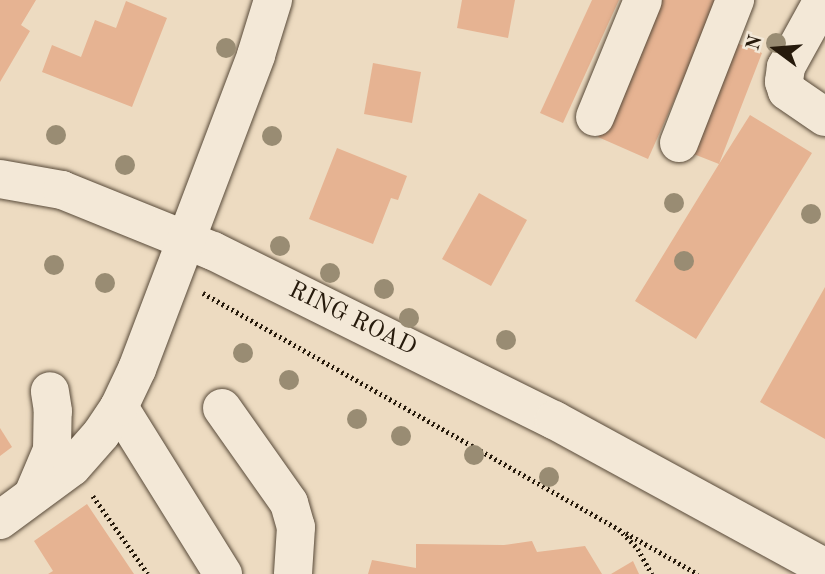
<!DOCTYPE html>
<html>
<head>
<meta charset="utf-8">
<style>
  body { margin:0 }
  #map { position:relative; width:825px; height:574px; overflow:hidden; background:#eddbc1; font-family:"Old Standard TT",serif }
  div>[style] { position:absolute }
  .building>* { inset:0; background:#e6b392 }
  .path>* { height:4.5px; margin-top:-2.25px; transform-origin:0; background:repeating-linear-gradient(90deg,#261a0c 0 2px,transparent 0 5.5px) }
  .roads { filter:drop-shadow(0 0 2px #584a39) drop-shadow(0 0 2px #584a39) }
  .minor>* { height:38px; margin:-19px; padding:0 19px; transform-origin:19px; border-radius:19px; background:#f3e8d7 }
  .trees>* { width:20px; height:20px; margin:-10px; border-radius:50%; background:#998c73 }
  span { translate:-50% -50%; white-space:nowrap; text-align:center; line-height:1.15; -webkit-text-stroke:6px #f3e8d7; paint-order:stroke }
  .street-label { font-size:24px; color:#261a0c }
  .north { position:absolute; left:741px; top:14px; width:70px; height:70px; -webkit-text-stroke:5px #f3e8d7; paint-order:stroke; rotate:286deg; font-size:19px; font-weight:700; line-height:28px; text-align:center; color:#261a0c }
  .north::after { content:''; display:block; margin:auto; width:24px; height:32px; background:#261a0c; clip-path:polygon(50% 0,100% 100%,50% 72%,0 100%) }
</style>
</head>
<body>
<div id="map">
  <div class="building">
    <div style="clip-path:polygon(0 0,36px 0,21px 25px,30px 31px,0 82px)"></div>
    <div style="clip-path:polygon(462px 0,515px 0,508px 38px,457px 28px)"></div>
    <div style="clip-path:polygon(592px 0,619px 0,563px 123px,540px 113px)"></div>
    <div style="clip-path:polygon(659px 0,719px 0,648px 159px,598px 137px)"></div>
    <div style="clip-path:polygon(126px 1px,167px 18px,132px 107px,42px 72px,52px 45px,81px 57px,95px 20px,116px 28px)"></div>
    <div style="clip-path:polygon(734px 42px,762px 53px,719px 164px,750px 115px,812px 153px,696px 339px,635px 301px,719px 164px,691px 153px)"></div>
    <div style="clip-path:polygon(373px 63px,421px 72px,412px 123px,364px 114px)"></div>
    <div style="clip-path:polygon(337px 148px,407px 176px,398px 200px,391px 198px,373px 244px,309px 219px)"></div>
    <div style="clip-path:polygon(479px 193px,527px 220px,491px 286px,442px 259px)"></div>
    <div style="clip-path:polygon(825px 287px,825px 439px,760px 402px)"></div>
    <div style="clip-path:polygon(0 428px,12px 447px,0 456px)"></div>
    <div style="clip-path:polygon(87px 504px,134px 574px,48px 574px,53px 571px,34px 541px)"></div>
    <div style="clip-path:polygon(532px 541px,537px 552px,585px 546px,602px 574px,368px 574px,372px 560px,416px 568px,416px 544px,504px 545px)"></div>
    <div style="clip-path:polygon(633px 561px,639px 574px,611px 574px)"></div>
  </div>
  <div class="path">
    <div style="left:203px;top:293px;width:478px;rotate:29.6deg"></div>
    <div style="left:619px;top:529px;width:28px;rotate:46deg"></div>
    <div style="left:638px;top:549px;width:29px;rotate:61deg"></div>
    <div style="left:93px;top:496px;width:95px;rotate:54.8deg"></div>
    <div style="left:626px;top:533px;width:83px;rotate:29.7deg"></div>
  </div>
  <div class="roads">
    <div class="minor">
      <div style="left:823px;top:0;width:77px;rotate:118.9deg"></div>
      <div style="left:786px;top:67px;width:15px;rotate:98deg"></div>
      <div style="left:784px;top:82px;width:9px;rotate:72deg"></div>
      <div style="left:787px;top:91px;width:46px;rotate:34.4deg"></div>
      <div style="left:595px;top:117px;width:126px;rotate:-67.7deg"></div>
      <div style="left:679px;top:143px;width:154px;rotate:-68.6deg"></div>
      <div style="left:0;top:179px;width:63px;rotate:10.1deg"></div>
      <div style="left:62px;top:190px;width:163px;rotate:22deg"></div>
      <div style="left:213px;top:251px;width:381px;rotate:26.4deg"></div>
      <div style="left:554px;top:420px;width:309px;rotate:28.6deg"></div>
      <div style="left:119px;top:407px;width:197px;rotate:58.1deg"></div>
      <div style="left:222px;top:408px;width:116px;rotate:54.8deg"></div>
      <div style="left:289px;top:503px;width:25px;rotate:74deg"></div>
      <div style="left:296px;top:527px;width:47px;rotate:93.7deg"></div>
      <div style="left:33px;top:495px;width:49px;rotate:-67.1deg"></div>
      <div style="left:52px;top:450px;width:39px;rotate:-89deg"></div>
      <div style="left:53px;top:411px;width:20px;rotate:-99deg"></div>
      <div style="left:0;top:520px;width:89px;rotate:-36.4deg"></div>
      <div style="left:72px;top:467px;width:44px;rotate:-48.7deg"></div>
      <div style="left:101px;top:434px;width:32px;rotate:-56deg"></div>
      <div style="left:119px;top:407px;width:42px;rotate:-64.7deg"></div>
      <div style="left:137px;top:369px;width:336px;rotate:-69.2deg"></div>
      <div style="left:256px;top:55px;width:58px;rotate:-72.8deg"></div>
    </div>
  </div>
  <div class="trees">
    <div style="left:776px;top:43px"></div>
    <div style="left:226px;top:48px"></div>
    <div style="left:56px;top:135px"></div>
    <div style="left:272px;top:136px"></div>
    <div style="left:125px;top:165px"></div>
    <div style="left:674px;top:203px"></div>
    <div style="left:811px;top:214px"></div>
    <div style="left:280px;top:246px"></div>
    <div style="left:684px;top:261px"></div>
    <div style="left:54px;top:265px"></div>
    <div style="left:330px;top:273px"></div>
    <div style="left:105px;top:283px"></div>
    <div style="left:384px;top:289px"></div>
    <div style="left:409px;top:318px"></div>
    <div style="left:506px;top:340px"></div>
    <div style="left:243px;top:353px"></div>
    <div style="left:289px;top:380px"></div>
    <div style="left:357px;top:419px"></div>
    <div style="left:401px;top:436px"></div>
    <div style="left:474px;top:455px"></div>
    <div style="left:549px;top:477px"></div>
  </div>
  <div class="street-label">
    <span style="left:352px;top:320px;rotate:26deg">RING ROAD</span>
  </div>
  <div class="north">N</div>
</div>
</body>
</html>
